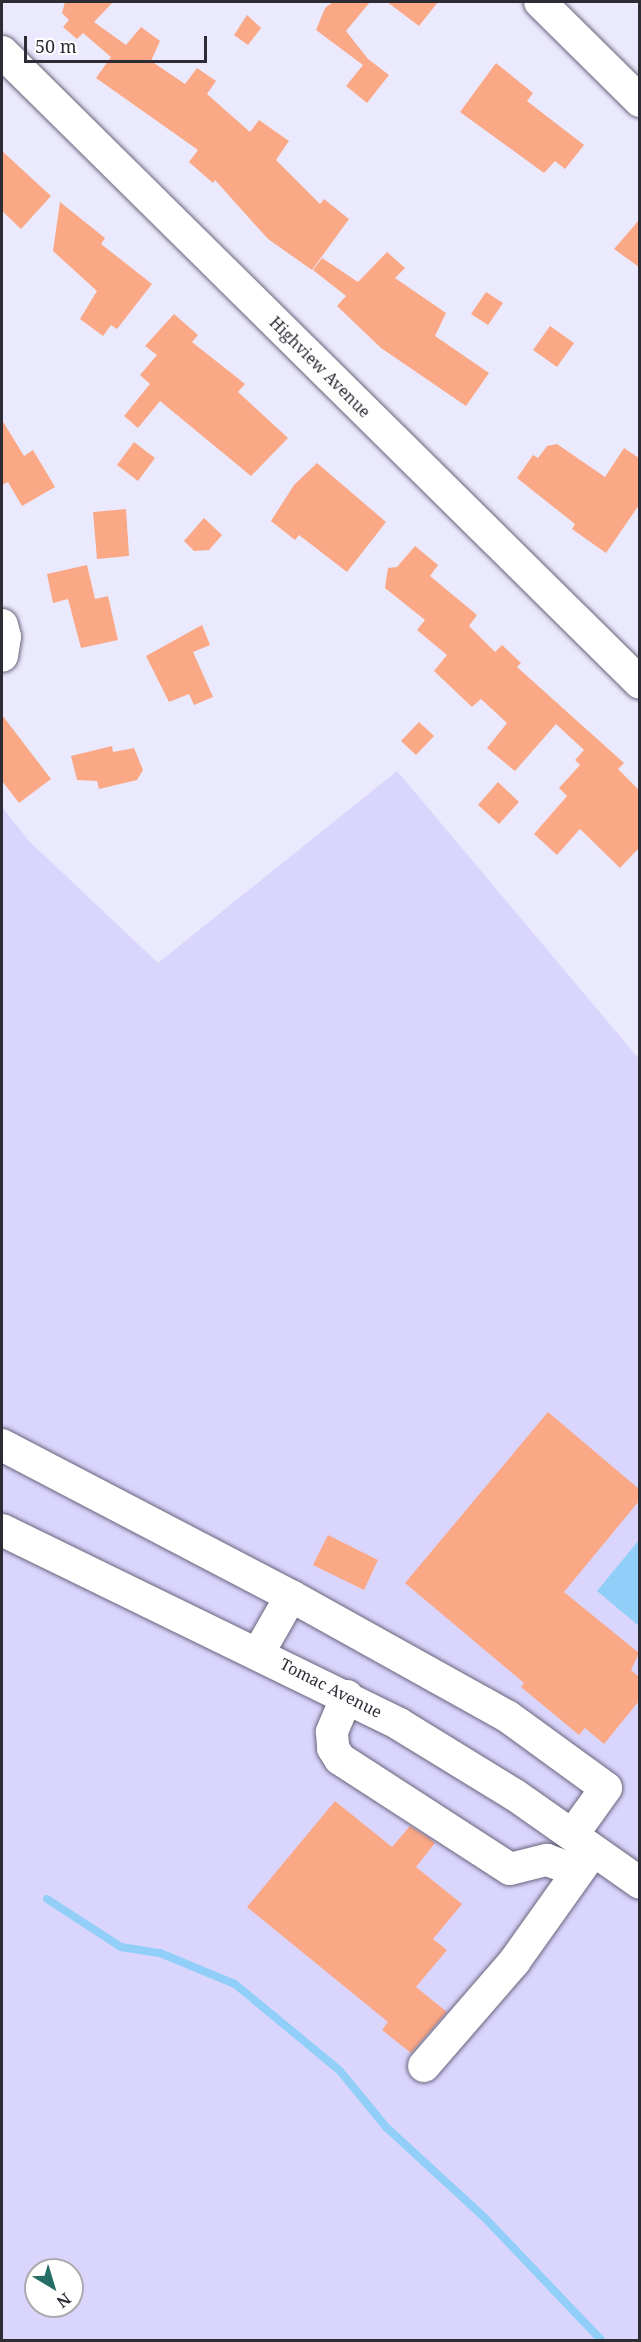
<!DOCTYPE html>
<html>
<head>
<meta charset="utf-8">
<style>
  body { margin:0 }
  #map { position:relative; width:641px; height:2342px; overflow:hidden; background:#ebe9fd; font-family:"Noto Serif",serif }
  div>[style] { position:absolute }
  .green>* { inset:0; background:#dad5fd }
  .water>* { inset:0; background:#91cff8 }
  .stream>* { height:8px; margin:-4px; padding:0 4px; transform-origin:4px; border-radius:4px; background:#91cff8 }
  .building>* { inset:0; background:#faa886 }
  .roads { filter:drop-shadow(0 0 2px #68657b) drop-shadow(0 0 2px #68657b) }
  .minor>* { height:32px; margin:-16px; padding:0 16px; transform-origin:16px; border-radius:16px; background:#fff }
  span { translate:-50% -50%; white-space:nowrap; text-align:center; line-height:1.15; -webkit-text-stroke:5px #fff; paint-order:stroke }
  .street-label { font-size:16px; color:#2d2c35 }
  .frame { position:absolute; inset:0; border:3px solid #2d2c35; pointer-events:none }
  .north { position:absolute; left:24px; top:2258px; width:60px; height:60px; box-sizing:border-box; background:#fff; border:2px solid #ababae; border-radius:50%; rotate:142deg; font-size:16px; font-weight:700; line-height:24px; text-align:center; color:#2d2c35 }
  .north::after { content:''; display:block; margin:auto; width:21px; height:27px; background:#266e65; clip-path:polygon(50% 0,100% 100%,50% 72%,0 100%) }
  .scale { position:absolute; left:24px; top:36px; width:183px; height:27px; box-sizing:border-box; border:3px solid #2d2c35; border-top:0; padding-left:8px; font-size:18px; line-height:21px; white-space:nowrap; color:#2d2c35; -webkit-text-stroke:4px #fff; paint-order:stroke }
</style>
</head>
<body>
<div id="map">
  <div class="green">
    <div style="clip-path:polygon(evenodd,397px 771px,639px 1059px,639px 2340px,2px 2340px,2px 807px,29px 841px,158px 963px,397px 771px,36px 2270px,72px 2270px,72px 2306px,36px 2306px,36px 2270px)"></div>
  </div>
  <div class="water">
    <div style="clip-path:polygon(639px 1540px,639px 1626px,597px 1591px)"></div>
  </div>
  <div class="stream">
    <div style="left:47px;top:1899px;width:88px;rotate:33deg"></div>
    <div style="left:121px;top:1947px;width:39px;rotate:9deg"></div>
    <div style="left:160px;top:1953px;width:81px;rotate:22.5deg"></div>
    <div style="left:235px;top:1984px;width:136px;rotate:39.6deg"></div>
    <div style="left:340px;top:2071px;width:72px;rotate:50.6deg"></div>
    <div style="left:386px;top:2127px;width:133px;rotate:42.6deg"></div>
    <div style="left:484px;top:2217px;width:170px;rotate:46.4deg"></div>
  </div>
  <div class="building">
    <div style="clip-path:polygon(65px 2px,113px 2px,94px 22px,126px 45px,141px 27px,160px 41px,151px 61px,185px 84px,197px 68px,216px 81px,207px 94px,250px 132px,259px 120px,289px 141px,276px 160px,320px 204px,324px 199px,349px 219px,312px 270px,268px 239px,215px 180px,213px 183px,189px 162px,198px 150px,96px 78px,111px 57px,83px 33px,77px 39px,63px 27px,69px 20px,62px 13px)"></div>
    <div style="clip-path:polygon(333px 2px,370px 2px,346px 31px,368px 59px,389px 75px,367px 103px,346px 86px,363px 65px,316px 30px,325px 8px)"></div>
    <div style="clip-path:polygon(387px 2px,438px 2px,419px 26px)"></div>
    <div style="clip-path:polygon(247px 15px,261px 28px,248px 45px,234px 35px)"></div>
    <div style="clip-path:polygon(496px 63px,533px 93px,527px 101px,584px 145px,565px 169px,555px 161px,544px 173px,460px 112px)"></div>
    <div style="clip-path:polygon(2px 151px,51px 196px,21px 229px,2px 211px)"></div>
    <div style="clip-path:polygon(60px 202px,105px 238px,101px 244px,152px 284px,117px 329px,111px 325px,103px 336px,80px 319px,97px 291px,53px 251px)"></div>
    <div style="clip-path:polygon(639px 220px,639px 267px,614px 249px)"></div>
    <div style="clip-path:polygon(387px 252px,405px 268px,395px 278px,446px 313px,435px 336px,489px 373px,466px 406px,381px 348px,337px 306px,346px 296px,313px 270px,322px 258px,358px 282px)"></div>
    <div style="clip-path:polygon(486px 292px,503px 303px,488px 325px,471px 314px)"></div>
    <div style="clip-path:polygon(174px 314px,198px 335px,192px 342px,245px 384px,238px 392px,288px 438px,251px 476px,160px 401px,138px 428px,124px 416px,150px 384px,140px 375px,157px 355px,145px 346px)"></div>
    <div style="clip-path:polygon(550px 326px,574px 343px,557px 367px,533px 350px)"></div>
    <div style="clip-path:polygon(2px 420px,24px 456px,33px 450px,55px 487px,22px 506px,8px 482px,2px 485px)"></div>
    <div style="clip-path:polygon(134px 442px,155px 458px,138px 481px,117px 465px)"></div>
    <div style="clip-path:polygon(557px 444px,605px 477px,624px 448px,639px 458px,639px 505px,606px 553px,572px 529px,575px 524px,517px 478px,533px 455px,538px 458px,547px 446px)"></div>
    <div style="clip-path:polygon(317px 463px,386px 522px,347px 572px,299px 535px,295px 540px,271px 521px,294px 485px)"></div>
    <div style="clip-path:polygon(126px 509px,129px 556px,97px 559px,93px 512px)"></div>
    <div style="clip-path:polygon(204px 518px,222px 535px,209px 550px,194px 551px,184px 541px)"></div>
    <div style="clip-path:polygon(415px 546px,438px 565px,430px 576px,477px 615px,469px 626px,495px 652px,502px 645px,521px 663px,517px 667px,624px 763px,618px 769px,639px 790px,639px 848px,620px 868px,580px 829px,557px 855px,534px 834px,567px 796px,559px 788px,580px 765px,575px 760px,584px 750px,556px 724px,515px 771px,487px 748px,507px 723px,481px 699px,472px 707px,434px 671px,447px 655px,417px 630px,425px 620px,385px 588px,388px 568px,397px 567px)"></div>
    <div style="clip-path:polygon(87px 565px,95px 599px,108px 596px,118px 640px,81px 648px,68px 599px,53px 603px,47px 574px)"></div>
    <div style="clip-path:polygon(202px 625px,210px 645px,193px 652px,213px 697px,194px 705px,189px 694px,169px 702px,146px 656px)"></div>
    <div style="clip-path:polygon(2px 715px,51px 779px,19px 803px,2px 781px)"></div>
    <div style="clip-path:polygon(419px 722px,434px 736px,416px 755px,401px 741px)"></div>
    <div style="clip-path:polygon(112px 746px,113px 752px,134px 748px,143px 770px,137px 780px,99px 789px,97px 781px,77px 780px,71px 756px)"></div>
    <div style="clip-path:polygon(498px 782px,519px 802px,499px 824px,478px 805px)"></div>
    <div style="clip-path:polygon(548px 1412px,639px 1489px,639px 1501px,564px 1592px,639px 1653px,631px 1670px,639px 1677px,639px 1701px,604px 1744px,585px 1728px,579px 1735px,521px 1687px,524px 1683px,405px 1583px)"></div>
    <div style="clip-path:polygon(328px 1535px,378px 1560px,364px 1590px,313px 1565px)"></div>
    <div style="clip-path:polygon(335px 1801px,392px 1847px,410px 1826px,429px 1838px,435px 1843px,416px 1867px,462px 1904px,433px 1939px,447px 1950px,416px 1987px,447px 2012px,411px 2053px,382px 2030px,388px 2022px,247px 1907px)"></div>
  </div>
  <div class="roads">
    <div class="minor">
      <div style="left:540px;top:2px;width:141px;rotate:44.7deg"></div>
      <div style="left:2px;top:52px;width:897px;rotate:44.68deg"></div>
      <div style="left:2px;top:625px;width:12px;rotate:76deg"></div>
      <div style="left:5px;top:637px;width:19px;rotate:99deg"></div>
      <div style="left:2px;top:1445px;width:326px;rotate:27.6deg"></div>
      <div style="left:291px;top:1596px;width:247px;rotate:29.1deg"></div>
      <div style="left:507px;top:1716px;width:122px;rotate:36deg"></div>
      <div style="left:606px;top:1788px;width:57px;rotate:125.7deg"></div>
      <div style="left:2px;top:1530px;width:442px;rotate:26deg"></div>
      <div style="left:399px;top:1724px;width:136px;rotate:31.5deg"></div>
      <div style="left:515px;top:1795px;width:153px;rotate:35.1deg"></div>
      <div style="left:259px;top:1652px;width:64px;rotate:-60.3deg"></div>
      <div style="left:347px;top:1696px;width:39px;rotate:113deg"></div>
      <div style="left:332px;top:1732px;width:16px;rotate:86deg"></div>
      <div style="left:333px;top:1748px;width:13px;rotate:58deg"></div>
      <div style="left:340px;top:1759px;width:202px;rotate:32.9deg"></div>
      <div style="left:510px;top:1869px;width:38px;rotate:-14deg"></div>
      <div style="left:547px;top:1860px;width:32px;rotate:20deg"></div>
      <div style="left:424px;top:2066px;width:138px;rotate:-49.1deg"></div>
      <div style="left:514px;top:1962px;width:131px;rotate:-54.6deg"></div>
    </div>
  </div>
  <div class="street-label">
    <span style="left:320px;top:367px;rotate:45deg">Highview Avenue</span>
    <span style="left:331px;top:1688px;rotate:27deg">Tomac Avenue</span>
  </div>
  <div class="frame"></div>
  <div class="north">N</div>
  <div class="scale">50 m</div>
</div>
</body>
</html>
